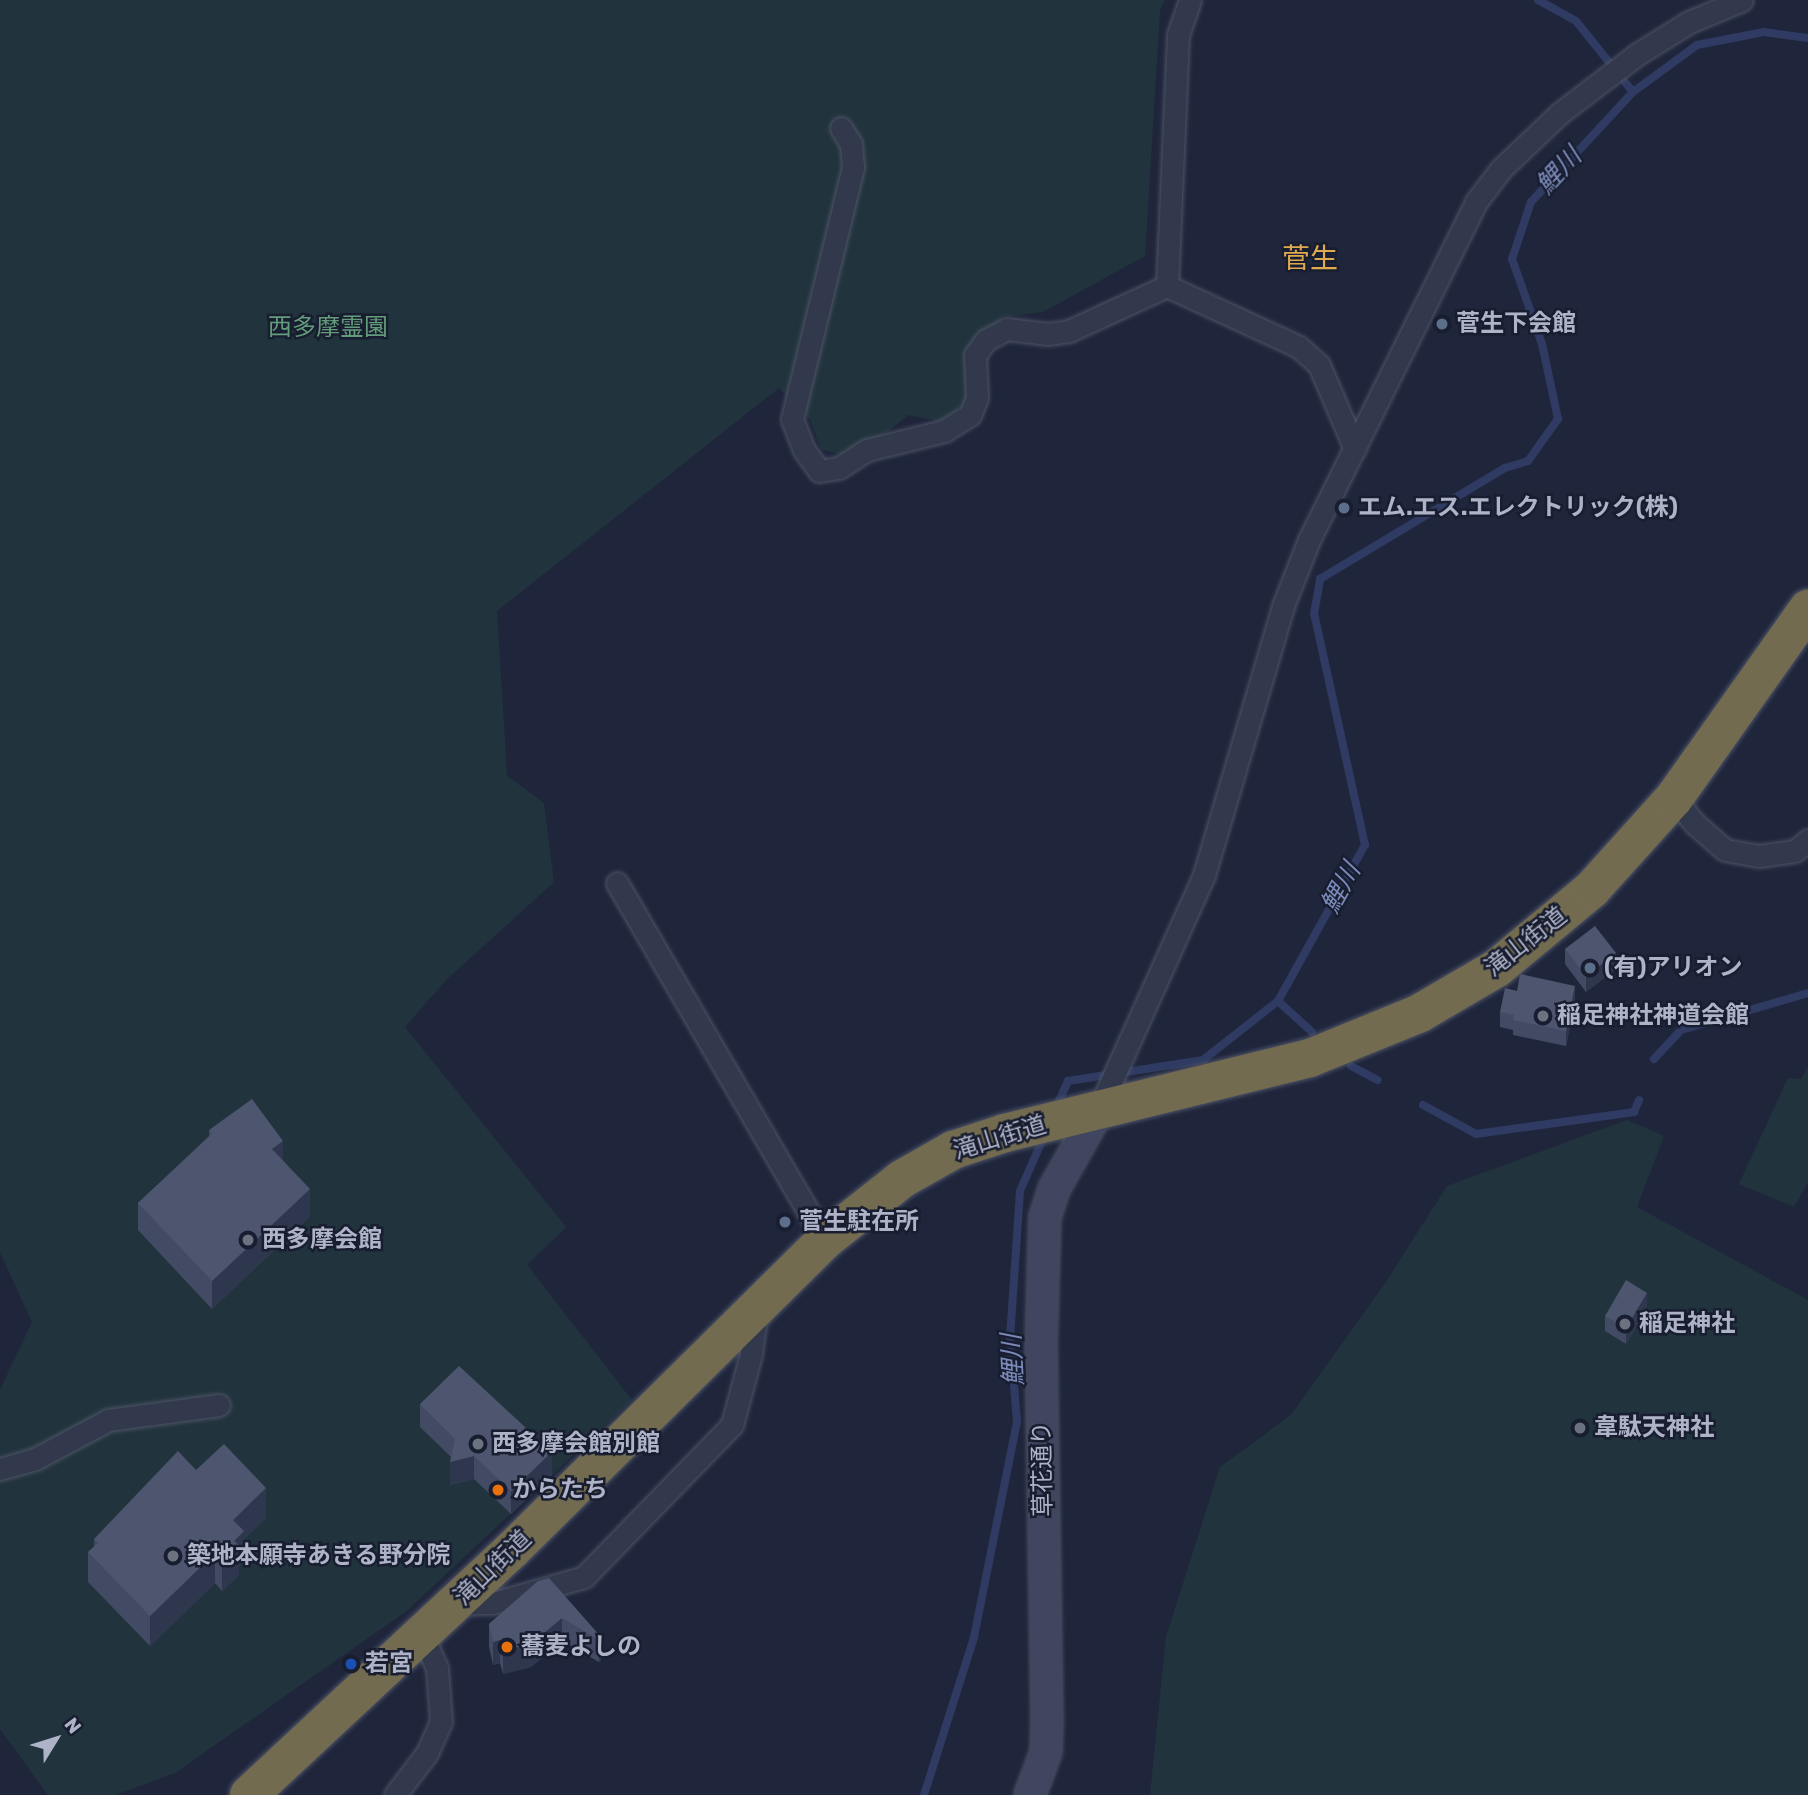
<!DOCTYPE html>
<html>
<head>
<meta charset="utf-8">
<style>
  body { margin:0 }
  #map { position:relative; width:1808px; height:1795px; overflow:hidden; background:#1f263c; font-family:Rubik,"Noto Sans JP",sans-serif }
  div>[style] { position:absolute }
  .green>* { inset:0; background:#21343d }
  .stream>* { height:8px; margin:-4px; padding:0 4px; transform-origin:4px; border-radius:4px; background:#2f3b63 }
  .roads { filter:drop-shadow(0 0 2px #4e5366) drop-shadow(0 0 2px #4e5366) }
  .street>* { height:21px; margin:-10.5px; padding:0 10.5px; transform-origin:10.5px; border-radius:10.5px; background:#33394c }
  .secondary>* { height:30px; margin:-15px; padding:0 15px; transform-origin:15px; border-radius:15px; background:#40465f }
  .highway>* { height:38px; margin:-19px; padding:0 19px; transform-origin:19px; border-radius:19px; background:#736b4f }
  .wall>* { inset:0; background:#424a64 }
  .shaded-wall>* { inset:0; background:#2f374f }
  .building>* { inset:0; background:#4e556e }
  .dots>* { width:19px; height:19px; translate:-50% -50%; box-sizing:border-box; border:4px solid #181e30; border-radius:50% }
  span { translate:-50% -50%; white-space:nowrap; text-align:center; line-height:1.15; -webkit-text-stroke:5px #181e30; paint-order:stroke }
  .poi-label { font-size:24px; color:#aeb3c8; font-weight:700 }
  .left { translate:0 -50%; text-align:left }
  .park-label { font-size:24px; color:#629c7a }
  .street-label { font-size:24px; color:#aeb3c8 }
  .water-label { font-size:26px; color:#7a89b8; font-style:italic }
  .quarter-label { font-size:28px; color:#dfa952 }
  .north { position:absolute; left:21px; top:1704px; width:70px; height:70px; -webkit-text-stroke:5px #181e30; paint-order:stroke; rotate:52deg; font-size:19px; font-weight:700; line-height:28px; text-align:center; color:#aeb3c8 }
  .north::after { content:''; display:block; margin:auto; width:24px; height:32px; background:#aeb3c8; clip-path:polygon(50% 0,100% 100%,50% 72%,0 100%) }
</style>
</head>
<body>
<div id="map">
  <div class="green">
    <div style="clip-path:polygon(0 0,1165px 0,1160px 10px,1145px 256px,1043px 312px,1003px 317px,970px 353px,972px 394px,944px 422px,908px 415px,882px 437px,846px 456px,821px 449px,810px 419px,779px 388px,497px 611px,507px 776px,544px 803px,554px 882px,446px 980px,405px 1027px,566px 1227px,527px 1265px,632px 1400px,408px 1610px,175px 1773px,115px 1795px,48px 1795px,0 1729px,0 1390px,32px 1322px,0 1252px)"></div>
    <div style="clip-path:polygon(1808px 1067px,1808px 1182px,1794px 1207px,1739px 1184px,1788px 1078px,1801px 1079px)"></div>
    <div style="clip-path:polygon(1627px 1120px,1664px 1136px,1637px 1207px,1808px 1300px,1808px 1795px,1150px 1795px,1166px 1637px,1220px 1467px,1291px 1415px,1384px 1285px,1447px 1186px)"></div>
  </div>
  <div class="stream">
    <div style="left:1538px;top:0;width:43px;rotate:28.9deg"></div>
    <div style="left:1576px;top:21px;width:91px;rotate:51.2deg"></div>
    <div style="left:1278px;top:1001px;width:46px;rotate:42.4deg"></div>
    <div style="left:1654px;top:1059px;width:40px;rotate:-47deg"></div>
    <div style="left:1681px;top:1030px;width:132px;rotate:-16.2deg"></div>
    <div style="left:1351px;top:1066px;width:30px;rotate:28deg"></div>
    <div style="left:1423px;top:1105px;width:60px;rotate:28.7deg"></div>
    <div style="left:1476px;top:1134px;width:160px;rotate:-7.9deg"></div>
    <div style="left:1634px;top:1112px;width:13px;rotate:-67deg"></div>
    <div style="left:1055px;top:1110px;width:32px;rotate:-66deg"></div>
    <div style="left:1068px;top:1081px;width:137px;rotate:-8.8deg"></div>
    <div style="left:1203px;top:1060px;width:95px;rotate:-38.2deg"></div>
    <div style="left:1278px;top:1001px;width:179px;rotate:-60.9deg"></div>
    <div style="left:1365px;top:845px;width:237px;rotate:-102.4deg"></div>
    <div style="left:1314px;top:614px;width:36px;rotate:-80deg"></div>
    <div style="left:1320px;top:579px;width:216px;rotate:-31deg"></div>
    <div style="left:1505px;top:468px;width:24px;rotate:-17deg"></div>
    <div style="left:1528px;top:461px;width:52px;rotate:-54.5deg"></div>
    <div style="left:1558px;top:419px;width:77px;rotate:-102deg"></div>
    <div style="left:1542px;top:344px;width:90px;rotate:-109.4deg"></div>
    <div style="left:1512px;top:259px;width:60px;rotate:-71.6deg"></div>
    <div style="left:1531px;top:202px;width:150px;rotate:-47.2deg"></div>
    <div style="left:1633px;top:92px;width:79px;rotate:-36.3deg"></div>
    <div style="left:1697px;top:45px;width:68px;rotate:-11deg"></div>
    <div style="left:1764px;top:32px;width:44px;rotate:7.8deg"></div>
    <div style="left:924px;top:1795px;width:166px;rotate:-72.4deg"></div>
    <div style="left:974px;top:1637px;width:220px;rotate:-78.7deg"></div>
    <div style="left:1017px;top:1421px;width:83px;rotate:-94.8deg"></div>
    <div style="left:1010px;top:1338px;width:147px;rotate:-86.1deg"></div>
    <div style="left:1020px;top:1191px;width:62px;rotate:-66.3deg"></div>
  </div>
  <div class="roads">
    <div class="street">
      <div style="left:1190px;top:0;width:37px;rotate:109deg"></div>
      <div style="left:1178px;top:35px;width:251px;rotate:92.5deg"></div>
      <div style="left:1167px;top:286px;width:145px;rotate:24.8deg"></div>
      <div style="left:1299px;top:347px;width:27px;rotate:42deg"></div>
      <div style="left:1319px;top:365px;width:91px;rotate:66.8deg"></div>
      <div style="left:841px;top:128px;width:19px;rotate:58deg"></div>
      <div style="left:851px;top:144px;width:23px;rotate:85deg"></div>
      <div style="left:853px;top:167px;width:259px;rotate:103.6deg"></div>
      <div style="left:792px;top:419px;width:33px;rotate:69deg"></div>
      <div style="left:804px;top:450px;width:26px;rotate:54deg"></div>
      <div style="left:819px;top:471px;width:20px;rotate:-9deg"></div>
      <div style="left:839px;top:468px;width:33px;rotate:-33deg"></div>
      <div style="left:867px;top:450px;width:79px;rotate:-13.9deg"></div>
      <div style="left:944px;top:431px;width:31px;rotate:-32deg"></div>
      <div style="left:970px;top:415px;width:18px;rotate:-68deg"></div>
      <div style="left:977px;top:398px;width:43px;rotate:-92.7deg"></div>
      <div style="left:975px;top:355px;width:19px;rotate:-54deg"></div>
      <div style="left:986px;top:340px;width:24px;rotate:-28deg"></div>
      <div style="left:1007px;top:329px;width:41px;rotate:7deg"></div>
      <div style="left:1048px;top:334px;width:21px;rotate:-8deg"></div>
      <div style="left:1069px;top:331px;width:108px;rotate:-24.7deg"></div>
      <div style="left:1674px;top:798px;width:32px;rotate:51deg"></div>
      <div style="left:1694px;top:823px;width:41px;rotate:41.1deg"></div>
      <div style="left:1725px;top:850px;width:35px;rotate:10deg"></div>
      <div style="left:1759px;top:856px;width:36px;rotate:-8deg"></div>
      <div style="left:1795px;top:851px;width:17px;rotate:-40deg"></div>
      <div style="left:617px;top:883px;width:413px;rotate:59.8deg"></div>
      <div style="left:1098px;top:1111px;width:259px;rotate:-65.8deg"></div>
      <div style="left:1204px;top:875px;width:280px;rotate:-73.6deg"></div>
      <div style="left:1283px;top:606px;width:71px;rotate:-68.5deg"></div>
      <div style="left:1309px;top:540px;width:377px;rotate:-63.7deg"></div>
      <div style="left:1476px;top:202px;width:41px;rotate:-52.9deg"></div>
      <div style="left:1501px;top:169px;width:81px;rotate:-43.5deg"></div>
      <div style="left:1560px;top:113px;width:96px;rotate:-37.3deg"></div>
      <div style="left:1636px;top:55px;width:62px;rotate:-31.9deg"></div>
      <div style="left:1689px;top:22px;width:57px;rotate:-22.5deg"></div>
      <div style="left:0;top:1469px;width:36px;rotate:-16deg"></div>
      <div style="left:35px;top:1459px;width:83px;rotate:-28.1deg"></div>
      <div style="left:108px;top:1420px;width:112px;rotate:-7.7deg"></div>
      <div style="left:457px;top:1604px;width:36px;rotate:-2deg"></div>
      <div style="left:493px;top:1603px;width:95px;rotate:-15.9deg"></div>
      <div style="left:584px;top:1577px;width:212px;rotate:-45.8deg"></div>
      <div style="left:732px;top:1425px;width:73px;rotate:-75deg"></div>
      <div style="left:751px;top:1354px;width:43px;rotate:-82.1deg"></div>
      <div style="left:395px;top:1795px;width:53px;rotate:-52.7deg"></div>
      <div style="left:427px;top:1753px;width:34px;rotate:-66deg"></div>
      <div style="left:441px;top:1722px;width:54px;rotate:-94.2deg"></div>
      <div style="left:437px;top:1668px;width:35px;rotate:-114deg"></div>
    </div>
    <div class="secondary">
      <div style="left:1030px;top:1795px;width:46px;rotate:-69.6deg"></div>
      <div style="left:1046px;top:1752px;width:33px;rotate:-88deg"></div>
      <div style="left:1047px;top:1719px;width:371px;rotate:-90.9deg"></div>
      <div style="left:1041px;top:1348px;width:131px;rotate:-88.3deg"></div>
      <div style="left:1045px;top:1217px;width:29px;rotate:-72deg"></div>
      <div style="left:1054px;top:1189px;width:90px;rotate:-60.6deg"></div>
    </div>
    <div class="highway">
      <div style="left:249px;top:1795px;width:361px;rotate:-43deg"></div>
      <div style="left:513px;top:1549px;width:439px;rotate:-44.7deg"></div>
      <div style="left:825px;top:1240px;width:98px;rotate:-38.4deg"></div>
      <div style="left:902px;top:1179px;width:59px;rotate:-29.6deg"></div>
      <div style="left:953px;top:1150px;width:55px;rotate:-18.1deg"></div>
      <div style="left:1005px;top:1133px;width:314px;rotate:-13.8deg"></div>
      <div style="left:1310px;top:1058px;width:119px;rotate:-22.2deg"></div>
      <div style="left:1420px;top:1013px;width:89px;rotate:-30.3deg"></div>
      <div style="left:1497px;top:968px;width:124px;rotate:-39.7deg"></div>
      <div style="left:1592px;top:889px;width:122px;rotate:-48deg"></div>
      <div style="left:1674px;top:798px;width:232px;rotate:-54.7deg"></div>
    </div>
  </div>
  <div class="wall">
    <div style="clip-path:polygon(1565px 949px,1616px 969px,1586px 992px,1565px 964px)"></div>
    <div style="clip-path:polygon(1575px 1001px,1566px 1046px,1513px 1035px,1513px 1030px,1500px 1027px,1500px 1012px)"></div>
    <div style="clip-path:polygon(209px 1130px,283px 1160px,310px 1216px,212px 1309px,138px 1230px,138px 1203px,209px 1136px)"></div>
    <div style="clip-path:polygon(1647px 1308px,1626px 1344px,1605px 1331px,1605px 1316px)"></div>
    <div style="clip-path:polygon(420px 1404px,552px 1475px,511px 1514px,474px 1479px,450px 1485px,451px 1457px,420px 1427px)"></div>
    <div style="clip-path:polygon(196px 1470px,266px 1518px,244px 1539px,244px 1562px,239px 1566px,239px 1575px,222px 1591px,215px 1583px,150px 1646px,88px 1582px,88px 1552px,94px 1547px,94px 1539px)"></div>
    <div style="clip-path:polygon(538px 1581px,601px 1637px,601px 1660px,599px 1662px,562px 1641px,531px 1667px,503px 1674px,500px 1663px,493px 1665px,489px 1647px,489px 1624px)"></div>
  </div>
  <div class="shaded-wall">
    <div style="clip-path:polygon(1616px 953px,1616px 969px,1586px 992px,1586px 976px)"></div>
    <div style="clip-path:polygon(1575px 986px,1575px 1001px,1566px 1046px,1566px 1031px)"></div>
    <div style="clip-path:polygon(283px 1141px,283px 1168px,272px 1149px)"></div>
    <div style="clip-path:polygon(310px 1189px,310px 1216px,212px 1309px,212px 1281px)"></div>
    <div style="clip-path:polygon(1647px 1293px,1647px 1308px,1626px 1344px,1626px 1328px)"></div>
    <div style="clip-path:polygon(552px 1452px,552px 1475px,511px 1514px,511px 1491px)"></div>
    <div style="clip-path:polygon(474px 1456px,474px 1479px,450px 1485px,450px 1462px)"></div>
    <div style="clip-path:polygon(266px 1488px,266px 1518px,244px 1539px,244px 1562px,239px 1566px,239px 1575px,222px 1591px,222px 1561px,233px 1520px)"></div>
    <div style="clip-path:polygon(215px 1553px,215px 1583px,150px 1646px,150px 1616px)"></div>
    <div style="clip-path:polygon(562px 1618px,562px 1641px,531px 1667px,503px 1674px,503px 1651px)"></div>
    <div style="clip-path:polygon(601px 1637px,601px 1660px,599px 1662px,599px 1640px)"></div>
    <div style="clip-path:polygon(500px 1640px,500px 1663px,493px 1665px,493px 1642px)"></div>
  </div>
  <div class="building">
    <div style="clip-path:polygon(1595px 926px,1616px 953px,1586px 976px,1565px 949px)"></div>
    <div style="clip-path:polygon(1520px 974px,1575px 986px,1566px 1031px,1513px 1020px,1514px 1015px,1500px 1012px,1505px 988px,1517px 991px)"></div>
    <div style="clip-path:polygon(252px 1099px,283px 1141px,272px 1149px,310px 1189px,212px 1281px,138px 1203px,212px 1134px,209px 1130px)"></div>
    <div style="clip-path:polygon(1626px 1280px,1647px 1293px,1626px 1328px,1605px 1316px)"></div>
    <div style="clip-path:polygon(459px 1366px,552px 1452px,511px 1491px,474px 1456px,450px 1462px,455px 1439px,420px 1404px)"></div>
    <div style="clip-path:polygon(224px 1444px,266px 1488px,233px 1520px,244px 1531px,234px 1541px,239px 1545px,222px 1561px,215px 1553px,150px 1616px,88px 1552px,98px 1543px,94px 1539px,178px 1451px,196px 1470px)"></div>
    <div style="clip-path:polygon(549px 1578px,601px 1637px,599px 1640px,562px 1618px,531px 1644px,503px 1651px,500px 1640px,493px 1642px,489px 1624px,538px 1581px)"></div>
  </div>
  <div class="dots">
    <div style="left:1442px;top:324px;background:#5c6f8a"></div>
    <div style="left:1344px;top:508px;background:#5c6f8a"></div>
    <div style="left:1590px;top:968px;background:#5c6f8a"></div>
    <div style="left:1543px;top:1016px;background:#6b7280"></div>
    <div style="left:785px;top:1222px;background:#5c6f8a"></div>
    <div style="left:248px;top:1240px;background:#6b7280"></div>
    <div style="left:1625px;top:1324px;background:#6b7280"></div>
    <div style="left:1580px;top:1428px;background:#6b7280"></div>
    <div style="left:478px;top:1444px;background:#6b7280"></div>
    <div style="left:498px;top:1490px;background:#e8710a"></div>
    <div style="left:173px;top:1556px;background:#6b7280"></div>
    <div style="left:507px;top:1647px;background:#e8710a"></div>
    <div style="left:351px;top:1664px;background:#1a4fb4"></div>
  </div>
  <div class="poi-label">
    <span class="left" style="left:1456px;top:324px">菅生下会館</span>
    <span class="left" style="left:1358px;top:508px">エム.エス.エレクトリック(株)</span>
    <span class="left" style="left:1604px;top:968px">(有)アリオン</span>
    <span class="left" style="left:1557px;top:1016px">稲足神社神道会館</span>
    <span class="left" style="left:799px;top:1222px">菅生駐在所</span>
    <span class="left" style="left:262px;top:1240px">西多摩会館</span>
    <span class="left" style="left:1639px;top:1324px">稲足神社</span>
    <span class="left" style="left:1594px;top:1428px">韋駄天神社</span>
    <span class="left" style="left:492px;top:1444px">西多摩会館別館</span>
    <span class="left" style="left:512px;top:1490px">からたち</span>
    <span class="left" style="left:187px;top:1556px">築地本願寺あきる野分院</span>
    <span class="left" style="left:521px;top:1647px">蕎麦よしの</span>
    <span class="left" style="left:365px;top:1664px">若宮</span>
  </div>
  <div class="park-label">
    <span style="left:328px;top:328px">西多摩霊園</span>
  </div>
  <div class="street-label">
    <span style="left:1526px;top:942px;rotate:-38deg">滝山街道</span>
    <span style="left:1000px;top:1138px;rotate:-17deg">滝山街道</span>
    <span style="left:1043px;top:1469px;rotate:-91deg">草花通り</span>
    <span style="left:493px;top:1568px;rotate:-44deg">滝山街道</span>
  </div>
  <div class="water-label">
    <span style="left:1559px;top:171px;rotate:-47deg">鯉川</span>
    <span style="left:1341px;top:888px;rotate:-61deg">鯉川</span>
    <span style="left:1013px;top:1360px;rotate:-93deg">鯉川</span>
  </div>
  <div class="quarter-label">
    <span style="left:1310px;top:259px">菅生</span>
  </div>
  <div class="north">N</div>
</div>
</body>
</html>
